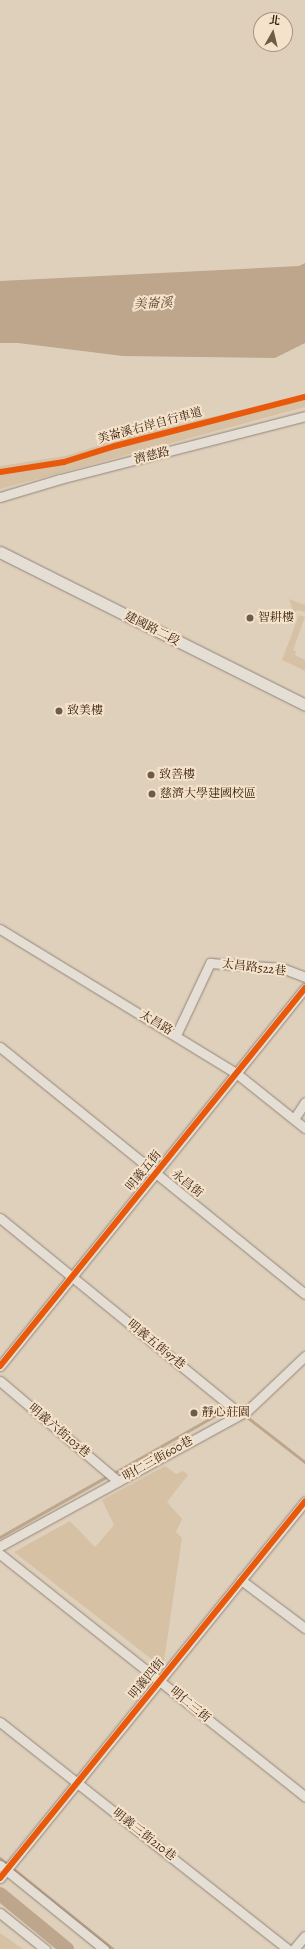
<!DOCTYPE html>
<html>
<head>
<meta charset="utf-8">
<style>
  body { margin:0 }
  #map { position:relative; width:305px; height:1949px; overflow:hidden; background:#dfd0bc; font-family:Alegreya,"Noto Serif TC",serif }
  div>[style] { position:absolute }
  .green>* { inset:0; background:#d6c1a4 }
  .water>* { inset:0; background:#bda68b }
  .stream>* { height:2.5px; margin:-1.25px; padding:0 1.25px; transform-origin:1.25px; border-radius:1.25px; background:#bda68b }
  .river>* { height:14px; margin:-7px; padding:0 7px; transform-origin:7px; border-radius:7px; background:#bda68b }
  .roads { filter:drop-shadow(0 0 1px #928679) drop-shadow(0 0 1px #928679) }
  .minor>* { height:9px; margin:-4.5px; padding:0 4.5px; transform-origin:4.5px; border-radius:4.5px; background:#e5ded4 }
  .tertiary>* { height:11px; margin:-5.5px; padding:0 5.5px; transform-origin:5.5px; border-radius:5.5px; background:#e5ded4 }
  .cycleway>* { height:6px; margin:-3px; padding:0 3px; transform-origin:3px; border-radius:3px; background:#e8590c }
  .dots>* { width:11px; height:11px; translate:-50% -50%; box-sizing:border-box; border:2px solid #f4e2ca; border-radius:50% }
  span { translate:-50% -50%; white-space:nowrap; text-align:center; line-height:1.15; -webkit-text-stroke:4px #f4e2ca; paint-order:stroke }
  .street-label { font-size:12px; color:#351b0a }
  .poi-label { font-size:12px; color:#351b0a }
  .left { translate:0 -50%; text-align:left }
  .water-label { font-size:13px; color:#604530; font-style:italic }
  .north { position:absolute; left:253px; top:12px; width:40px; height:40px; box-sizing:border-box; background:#f4e2ca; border:1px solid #a8927d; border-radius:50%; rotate:8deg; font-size:11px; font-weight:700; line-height:16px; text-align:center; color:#351b0a }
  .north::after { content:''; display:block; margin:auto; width:14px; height:18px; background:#705a48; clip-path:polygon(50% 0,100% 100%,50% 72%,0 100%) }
</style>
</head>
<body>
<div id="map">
  <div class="green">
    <div style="clip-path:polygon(305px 395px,305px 407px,0 489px,0 466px,65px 456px,123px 438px)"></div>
    <div style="clip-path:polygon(289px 599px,305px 605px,305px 612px,297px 610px,294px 615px)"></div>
    <div style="clip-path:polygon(299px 615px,305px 617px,293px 650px,296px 651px,295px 655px,305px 660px,305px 671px,282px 660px)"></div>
    <div style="clip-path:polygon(165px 1466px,176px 1474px,183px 1471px,188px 1475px,167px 1502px,182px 1519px,176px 1532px,182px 1538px,163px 1668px,14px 1552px,70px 1521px,95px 1547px,114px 1525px,102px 1500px)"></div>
    <div style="clip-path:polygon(0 1933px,23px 1949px,0 1949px)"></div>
  </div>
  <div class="water">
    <div style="clip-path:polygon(305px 263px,305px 343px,275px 358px,123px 356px,18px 343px,0 343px,0 281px,299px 266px)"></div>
  </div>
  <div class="stream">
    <div style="left:246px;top:1416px;width:75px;rotate:37.9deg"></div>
    <div style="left:112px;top:1474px;width:132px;rotate:-29.5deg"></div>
    <div style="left:0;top:1537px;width:124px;rotate:-29.5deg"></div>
    <div style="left:0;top:1858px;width:145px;rotate:38.8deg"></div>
  </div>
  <div class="river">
    <div style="left:0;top:1894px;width:87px;rotate:39.4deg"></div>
  </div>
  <div class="roads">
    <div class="minor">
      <div style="left:0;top:497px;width:63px;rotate:-16.7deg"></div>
      <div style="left:60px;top:479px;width:253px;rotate:-14.4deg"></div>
      <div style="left:0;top:929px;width:276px;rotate:31.4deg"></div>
      <div style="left:236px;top:1073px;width:88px;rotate:38.6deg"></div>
      <div style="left:176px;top:1035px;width:80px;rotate:-64.7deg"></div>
      <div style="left:210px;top:963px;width:72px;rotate:4deg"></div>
      <div style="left:282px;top:968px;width:25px;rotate:21deg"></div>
      <div style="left:0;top:1047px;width:392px;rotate:39deg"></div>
      <div style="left:294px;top:1119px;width:20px;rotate:-57deg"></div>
      <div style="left:0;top:1218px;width:310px;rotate:39.2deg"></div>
      <div style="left:0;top:1366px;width:486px;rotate:-51.1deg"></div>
      <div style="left:0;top:1381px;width:155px;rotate:40.3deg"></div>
      <div style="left:0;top:1546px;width:281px;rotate:-28.7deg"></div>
      <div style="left:247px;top:1411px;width:80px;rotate:-43.5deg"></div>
      <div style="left:0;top:1554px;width:390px;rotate:38.5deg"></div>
      <div style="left:241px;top:1580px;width:80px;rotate:36.9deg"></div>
      <div style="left:0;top:1722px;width:366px;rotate:38.3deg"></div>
      <div style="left:0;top:1865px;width:134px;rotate:38.9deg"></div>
      <div style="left:0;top:1878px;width:485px;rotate:-51deg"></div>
      <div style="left:0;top:1913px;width:58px;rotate:38.7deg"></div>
      <div style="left:294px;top:1949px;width:17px;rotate:-50deg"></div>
    </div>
    <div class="tertiary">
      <div style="left:0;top:552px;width:341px;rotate:26.6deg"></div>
    </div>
  </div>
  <div class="cycleway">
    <div style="left:0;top:472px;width:65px;rotate:-8.9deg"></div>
    <div style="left:64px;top:462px;width:53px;rotate:-17.4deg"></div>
    <div style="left:115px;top:446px;width:196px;rotate:-14.5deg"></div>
    <div style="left:0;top:1366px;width:486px;rotate:-51.1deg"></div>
    <div style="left:0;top:1878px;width:485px;rotate:-51deg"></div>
  </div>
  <div class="dots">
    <div style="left:250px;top:618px;background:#705a48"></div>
    <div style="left:59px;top:711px;background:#705a48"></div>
    <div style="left:151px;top:775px;background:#705a48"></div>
    <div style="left:152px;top:794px;background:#705a48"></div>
    <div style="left:194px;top:1413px;background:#705a48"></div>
  </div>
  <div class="street-label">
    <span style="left:150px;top:426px;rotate:-15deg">美崙溪右岸自行車道</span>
    <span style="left:152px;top:456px;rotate:-14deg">濟慈路</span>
    <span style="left:152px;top:629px;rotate:27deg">建國路二段</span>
    <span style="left:254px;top:968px;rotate:7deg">太昌路522巷</span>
    <span style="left:156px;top:1023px;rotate:31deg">太昌路</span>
    <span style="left:144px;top:1171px;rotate:-51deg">明義五街</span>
    <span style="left:187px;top:1184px;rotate:38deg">永昌街</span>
    <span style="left:156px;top:1345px;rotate:39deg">明義五街97巷</span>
    <span style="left:59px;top:1431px;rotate:40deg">明義六街103巷</span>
    <span style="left:158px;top:1459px;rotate:-29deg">明仁三街600巷</span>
    <span style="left:147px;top:1679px;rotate:-51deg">明義四街</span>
    <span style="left:190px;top:1705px;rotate:39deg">明仁三街</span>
    <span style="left:144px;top:1835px;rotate:38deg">明義三街210巷</span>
  </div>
  <div class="poi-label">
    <span class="left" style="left:258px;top:618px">智耕樓</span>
    <span class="left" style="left:67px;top:711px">致美樓</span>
    <span class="left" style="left:159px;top:775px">致善樓</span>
    <span class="left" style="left:160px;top:794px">慈濟大學建國校區</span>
    <span class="left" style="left:202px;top:1413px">靜心莊園</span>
  </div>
  <div class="water-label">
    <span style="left:153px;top:304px;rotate:-3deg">美崙溪</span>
  </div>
  <div class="north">北</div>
</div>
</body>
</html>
